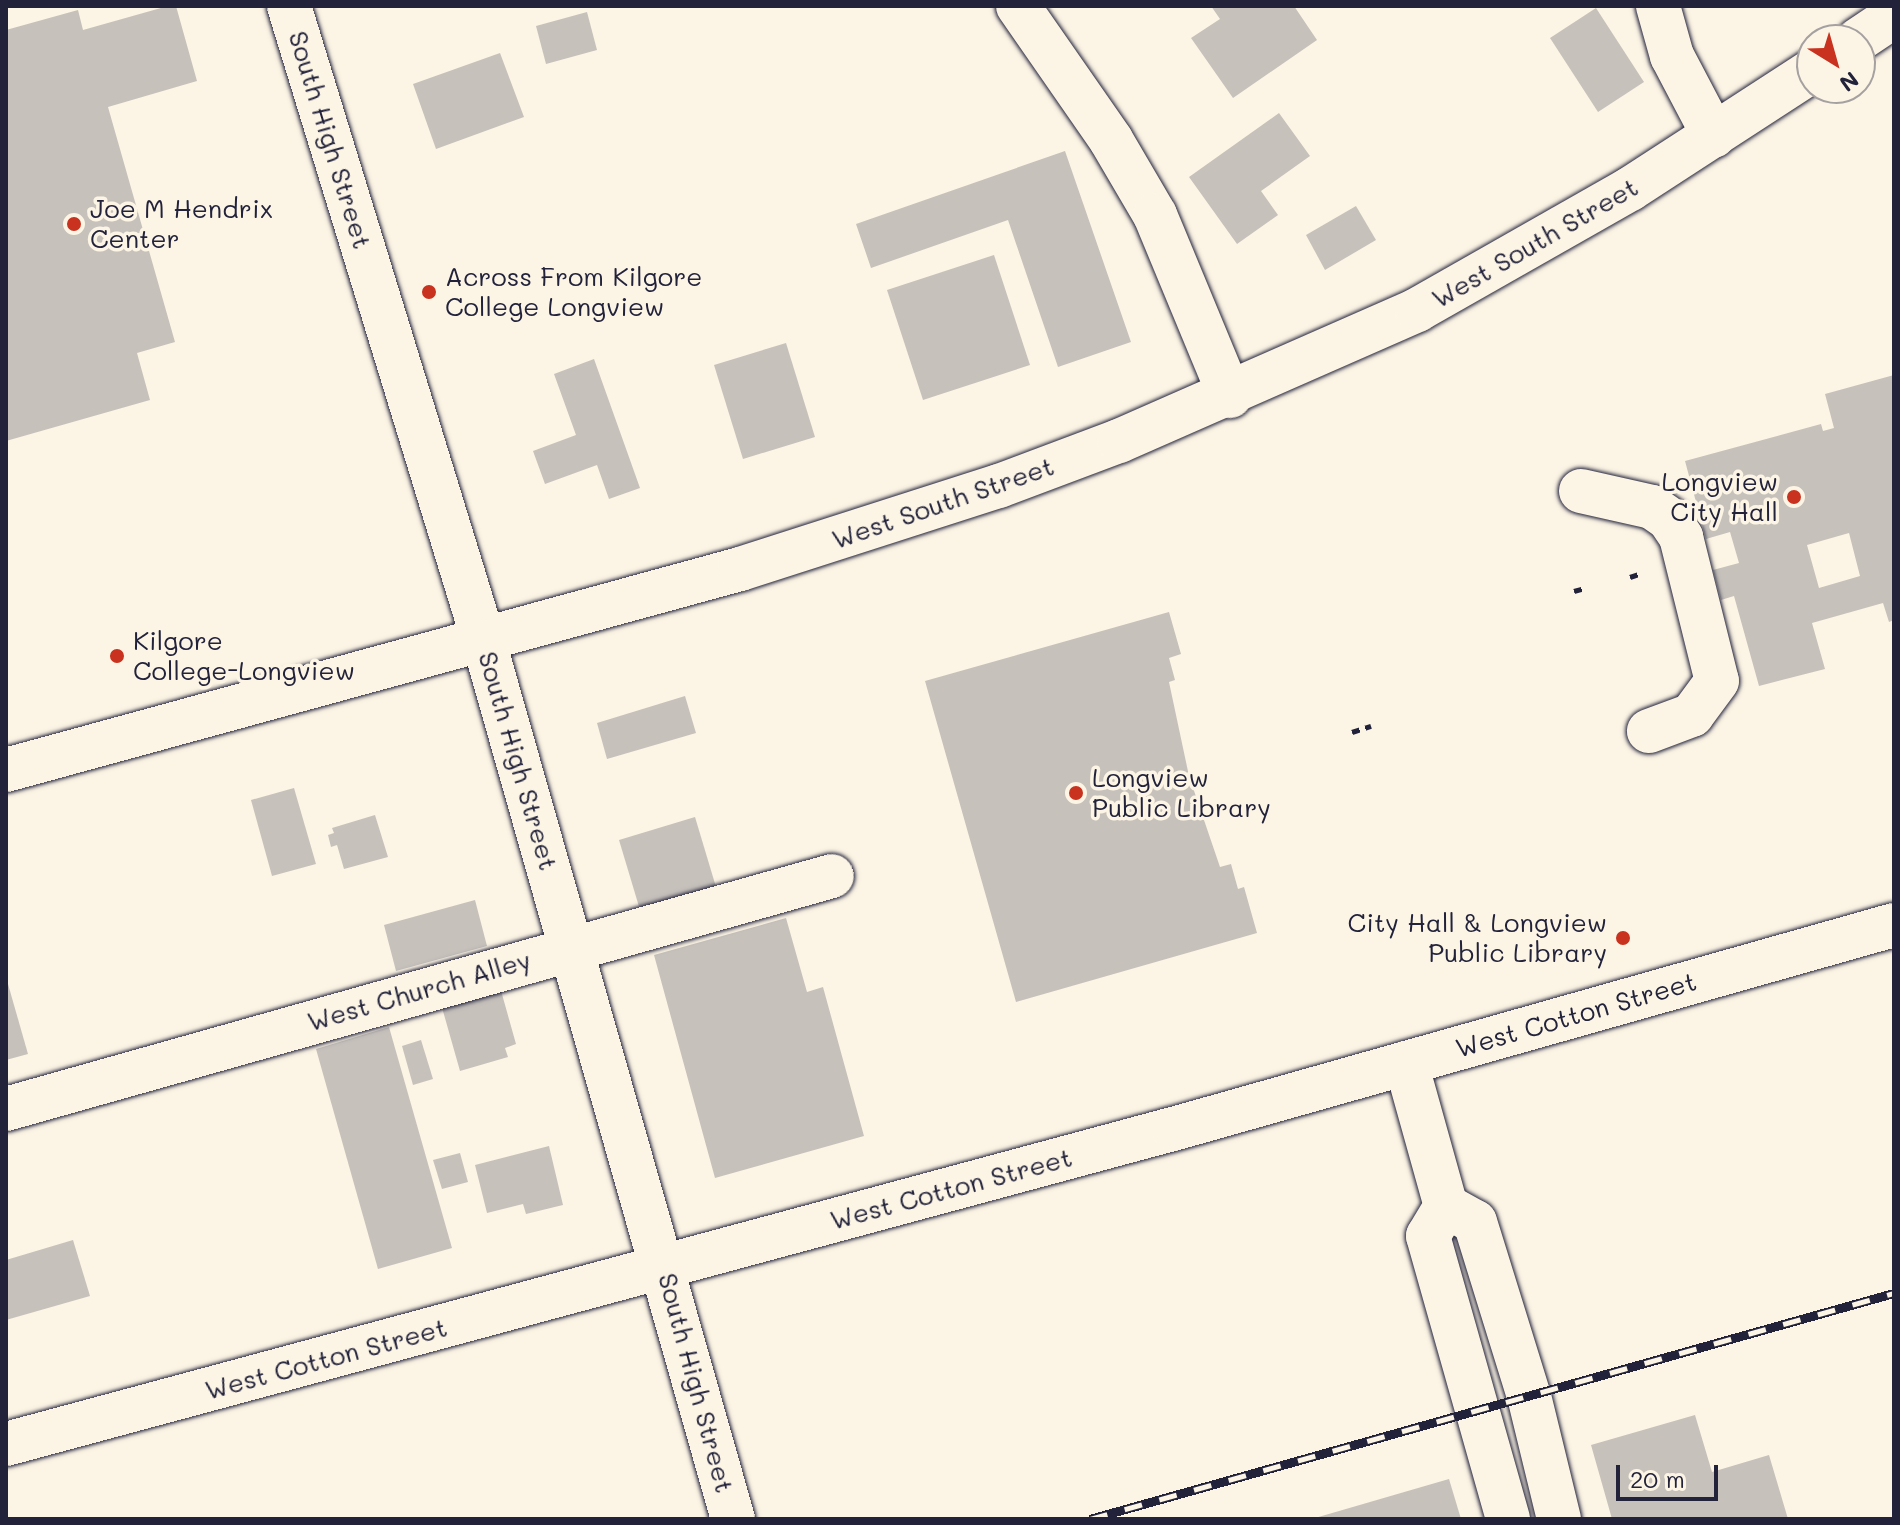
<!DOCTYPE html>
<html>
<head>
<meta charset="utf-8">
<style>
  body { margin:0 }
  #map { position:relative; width:1900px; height:1525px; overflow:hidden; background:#fcf5e5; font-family:Mali,sans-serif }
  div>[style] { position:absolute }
  .building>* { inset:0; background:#c6c1bb }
  .path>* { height:5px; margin-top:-2.5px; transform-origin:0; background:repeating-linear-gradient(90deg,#22223b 0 8px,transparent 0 14px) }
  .roads { filter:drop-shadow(0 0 2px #22223b) drop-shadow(0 0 2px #22223b) }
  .minor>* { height:44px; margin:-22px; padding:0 22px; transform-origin:22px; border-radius:22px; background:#fcf5e5 }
  .major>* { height:44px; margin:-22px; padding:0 22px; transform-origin:22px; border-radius:22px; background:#fcf5e5 }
  .rail>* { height:9px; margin-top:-4.5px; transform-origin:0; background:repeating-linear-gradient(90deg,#fcf5e5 0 18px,#22223b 0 36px); box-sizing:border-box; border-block:2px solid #22223b }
  .dots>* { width:22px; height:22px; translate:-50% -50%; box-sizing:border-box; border:4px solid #fcf5e5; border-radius:50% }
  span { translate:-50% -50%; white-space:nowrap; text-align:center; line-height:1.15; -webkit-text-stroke:7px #fcf5e5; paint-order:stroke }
  .street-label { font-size:26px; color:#22223b }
  .poi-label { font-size:26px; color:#22223b }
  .left { translate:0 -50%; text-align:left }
  .right { translate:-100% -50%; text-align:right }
  .frame { position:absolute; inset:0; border:8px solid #22223b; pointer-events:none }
  .north { position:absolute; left:1796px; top:24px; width:80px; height:80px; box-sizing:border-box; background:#fcf5e5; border:2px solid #a5a1a1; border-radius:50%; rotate:143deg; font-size:22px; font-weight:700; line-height:32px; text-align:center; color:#22223b }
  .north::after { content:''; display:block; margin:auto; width:28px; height:36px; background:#c8321e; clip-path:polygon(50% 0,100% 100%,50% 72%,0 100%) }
  .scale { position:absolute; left:1616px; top:1465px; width:102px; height:36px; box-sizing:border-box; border:4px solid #22223b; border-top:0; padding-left:10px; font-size:24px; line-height:28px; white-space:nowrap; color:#22223b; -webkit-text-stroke:6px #fcf5e5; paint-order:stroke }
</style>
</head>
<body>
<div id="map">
  <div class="building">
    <div style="clip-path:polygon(168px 6px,176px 6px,197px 81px,108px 107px,175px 342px,137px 353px,150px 400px,6px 441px,6px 30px,78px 10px,83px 30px)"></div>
    <div style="clip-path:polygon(1211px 6px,1294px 6px,1317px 40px,1233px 98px,1191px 38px,1220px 19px)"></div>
    <div style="clip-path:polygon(1596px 8px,1644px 82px,1598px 112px,1550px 38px)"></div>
    <div style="clip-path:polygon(587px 12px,597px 50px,546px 64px,536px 26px)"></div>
    <div style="clip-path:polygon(500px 53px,524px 117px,436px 149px,413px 84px)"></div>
    <div style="clip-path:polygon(1279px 113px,1310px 156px,1261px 191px,1278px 215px,1237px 244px,1189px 177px)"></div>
    <div style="clip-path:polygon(1065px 151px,1131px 342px,1058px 367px,1008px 220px,871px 268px,856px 224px)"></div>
    <div style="clip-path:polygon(1356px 206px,1376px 240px,1325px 270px,1306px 235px)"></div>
    <div style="clip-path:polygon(994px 255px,1030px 365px,923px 400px,887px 290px)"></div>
    <div style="clip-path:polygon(786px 343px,815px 437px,743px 459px,714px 365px)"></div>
    <div style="clip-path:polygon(594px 359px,640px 488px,609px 499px,597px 465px,545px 484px,533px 451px,576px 435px,554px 374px)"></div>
    <div style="clip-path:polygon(evenodd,1894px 375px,1894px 620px,1889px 622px,1883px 603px,1812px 623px,1825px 669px,1759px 686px,1734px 596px,1721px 600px,1713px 570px,1739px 563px,1730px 532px,1706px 539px,1685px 461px,1821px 424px,1823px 431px,1834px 428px,1825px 394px,1894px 375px,1849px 533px,1860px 576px,1819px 588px,1807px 545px,1849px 533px)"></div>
    <div style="clip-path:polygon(1169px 612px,1181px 654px,1169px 658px,1175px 680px,1169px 682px,1189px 776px,1220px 867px,1231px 864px,1238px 889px,1244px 887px,1257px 933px,1016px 1002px,925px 681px)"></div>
    <div style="clip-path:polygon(685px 696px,696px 733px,607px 759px,597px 723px)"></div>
    <div style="clip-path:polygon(294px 788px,316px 864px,272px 876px,251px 800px)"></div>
    <div style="clip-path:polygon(375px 815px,388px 857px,344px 869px,337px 845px,331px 847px,328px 835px,334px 833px,332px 828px)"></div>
    <div style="clip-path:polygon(695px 817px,716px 887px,640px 910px,619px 840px)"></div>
    <div style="clip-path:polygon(475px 900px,487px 946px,396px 971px,384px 925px)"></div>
    <div style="clip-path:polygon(786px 918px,807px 992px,823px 987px,864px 1136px,715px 1178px,654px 955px)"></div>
    <div style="clip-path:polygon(6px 977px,28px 1054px,6px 1060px)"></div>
    <div style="clip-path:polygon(500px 987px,516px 1044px,505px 1048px,508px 1057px,460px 1071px,441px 1004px)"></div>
    <div style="clip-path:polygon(389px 1027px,452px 1248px,378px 1269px,316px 1049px)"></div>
    <div style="clip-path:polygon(421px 1040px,433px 1079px,413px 1085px,402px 1046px)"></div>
    <div style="clip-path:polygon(549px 1146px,563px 1205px,526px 1214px,523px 1204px,487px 1213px,475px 1165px)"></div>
    <div style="clip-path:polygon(460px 1153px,468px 1182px,442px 1189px,433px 1160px)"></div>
    <div style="clip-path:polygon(73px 1240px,90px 1296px,6px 1320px,6px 1260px)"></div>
    <div style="clip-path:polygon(1695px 1415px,1712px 1472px,1769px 1455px,1788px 1519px,1612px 1519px,1591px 1445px)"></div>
    <div style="clip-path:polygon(1449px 1479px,1461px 1519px,1315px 1519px,1315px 1518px)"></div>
  </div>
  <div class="path">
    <div style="left:1630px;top:577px;width:13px;rotate:-18deg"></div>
    <div style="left:1574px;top:591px;width:11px;rotate:-15deg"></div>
    <div style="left:1352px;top:732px;width:20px;rotate:-18deg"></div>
  </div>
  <div class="roads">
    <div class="minor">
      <div style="left:1018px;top:6px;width:163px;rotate:55.2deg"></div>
      <div style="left:1111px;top:140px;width:87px;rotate:59.6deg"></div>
      <div style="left:1155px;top:215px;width:196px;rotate:67.5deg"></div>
      <div style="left:1658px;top:6px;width:52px;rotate:74.4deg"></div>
      <div style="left:1672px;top:56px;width:90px;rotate:62.3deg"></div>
      <div style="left:1858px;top:40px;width:43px;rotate:-33.7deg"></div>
      <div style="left:1581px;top:491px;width:73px;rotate:12.7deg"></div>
      <div style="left:1652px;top:507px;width:21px;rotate:35deg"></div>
      <div style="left:1669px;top:519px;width:22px;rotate:56deg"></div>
      <div style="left:1681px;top:537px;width:148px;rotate:76deg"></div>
      <div style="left:1717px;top:681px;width:42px;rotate:126.3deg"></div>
      <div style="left:1692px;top:715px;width:46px;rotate:159.6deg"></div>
      <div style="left:6px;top:770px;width:761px;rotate:-15.31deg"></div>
      <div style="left:740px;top:569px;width:272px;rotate:-17.8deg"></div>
      <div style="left:999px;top:486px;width:128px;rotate:-20.6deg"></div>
      <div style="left:1119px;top:441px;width:326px;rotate:-23.7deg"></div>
      <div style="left:1417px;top:310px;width:245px;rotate:-29.6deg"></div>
      <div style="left:1630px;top:189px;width:217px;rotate:-33deg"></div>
      <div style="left:1406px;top:1063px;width:148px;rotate:74.4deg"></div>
      <div style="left:1446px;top:1206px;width:33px;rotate:29deg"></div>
      <div style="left:1475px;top:1222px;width:182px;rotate:72.8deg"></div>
      <div style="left:1529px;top:1396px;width:127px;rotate:76.3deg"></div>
      <div style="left:6px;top:1109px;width:858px;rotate:-15.75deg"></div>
      <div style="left:1446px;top:1206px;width:35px;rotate:121deg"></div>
      <div style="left:1428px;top:1236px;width:294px;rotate:74.2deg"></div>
    </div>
    <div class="major">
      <div style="left:289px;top:6px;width:665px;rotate:72.95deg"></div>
      <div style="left:484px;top:642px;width:912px;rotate:74.15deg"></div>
      <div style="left:6px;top:1444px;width:1209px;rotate:-15.11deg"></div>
      <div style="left:1173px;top:1129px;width:749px;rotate:-15.8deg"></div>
    </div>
  </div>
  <div class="rail">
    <div style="left:1090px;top:1519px;width:835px;rotate:-15.7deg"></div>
  </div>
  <div class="dots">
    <div style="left:74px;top:224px;background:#c8321e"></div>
    <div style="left:429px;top:292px;background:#c8321e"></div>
    <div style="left:1794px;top:497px;background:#c8321e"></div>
    <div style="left:117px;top:656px;background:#c8321e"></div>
    <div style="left:1076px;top:793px;background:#c8321e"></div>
    <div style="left:1623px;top:938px;background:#c8321e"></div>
  </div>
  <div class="street-label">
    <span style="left:330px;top:140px;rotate:73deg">South High Street</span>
    <span style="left:1535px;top:243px;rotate:-30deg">West South Street</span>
    <span style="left:943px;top:503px;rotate:-19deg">West South Street</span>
    <span style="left:518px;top:761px;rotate:74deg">South High Street</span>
    <span style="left:419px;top:991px;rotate:-16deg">West Church Alley</span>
    <span style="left:1576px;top:1015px;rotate:-16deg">West Cotton Street</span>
    <span style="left:951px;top:1189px;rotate:-15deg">West Cotton Street</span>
    <span style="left:326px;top:1359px;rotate:-15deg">West Cotton Street</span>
    <span style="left:696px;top:1383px;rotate:75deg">South High Street</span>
  </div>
  <div class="poi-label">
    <span class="left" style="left:90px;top:224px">Joe M Hendrix<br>Center</span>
    <span class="left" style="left:445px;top:292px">Across From Kilgore<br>College Longview</span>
    <span class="right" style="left:1778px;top:497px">Longview<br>City Hall</span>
    <span class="left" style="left:133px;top:656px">Kilgore<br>College-Longview</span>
    <span class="left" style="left:1092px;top:793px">Longview<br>Public Library</span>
    <span class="right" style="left:1607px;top:938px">City Hall &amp; Longview<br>Public Library</span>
  </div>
  <div class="frame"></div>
  <div class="north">N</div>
  <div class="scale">20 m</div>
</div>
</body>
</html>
